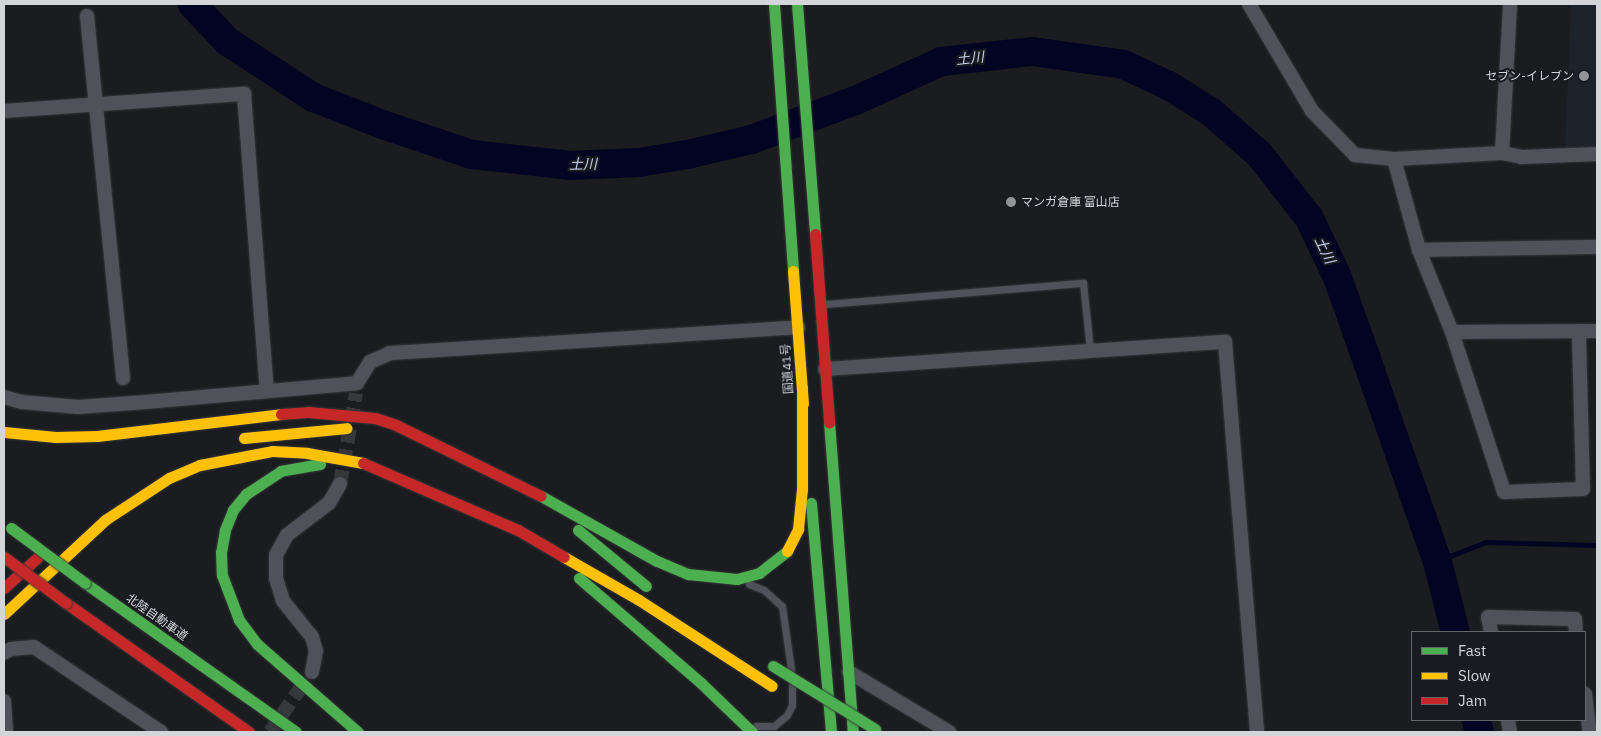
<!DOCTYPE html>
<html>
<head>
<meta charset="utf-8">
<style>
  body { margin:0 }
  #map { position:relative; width:1601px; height:736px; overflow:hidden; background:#1a1c1f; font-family:"IBM Plex Sans","Noto Sans JP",sans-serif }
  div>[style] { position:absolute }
  .built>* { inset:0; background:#1e222b }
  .stream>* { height:5px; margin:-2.5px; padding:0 2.5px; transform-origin:2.5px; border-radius:2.5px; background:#030322 }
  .river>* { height:29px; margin:-14.5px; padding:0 14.5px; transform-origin:14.5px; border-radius:14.5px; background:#030322 }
  .street-tunnel>* { height:14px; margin-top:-7px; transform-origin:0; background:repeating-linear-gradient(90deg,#36383b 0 14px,transparent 0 21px) }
  .roads { filter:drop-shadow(0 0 1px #353638) drop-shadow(0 0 1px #353638) }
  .lane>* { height:7px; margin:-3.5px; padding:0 3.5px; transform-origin:3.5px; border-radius:3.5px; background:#505259 }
  .street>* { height:14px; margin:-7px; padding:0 7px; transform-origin:7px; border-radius:7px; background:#505259 }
  .fast>* { height:11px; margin:-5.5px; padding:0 5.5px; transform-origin:5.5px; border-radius:5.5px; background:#4caf50 }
  .slow>* { height:11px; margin:-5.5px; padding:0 5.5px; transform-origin:5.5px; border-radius:5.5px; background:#ffc107 }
  .jam>* { height:11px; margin:-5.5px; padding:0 5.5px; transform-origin:5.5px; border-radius:5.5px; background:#c62828 }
  .bridges { filter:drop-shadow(0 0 1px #353638) drop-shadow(0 0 1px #353638) }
  .fast-bridge>* { height:11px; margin:-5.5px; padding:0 5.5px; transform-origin:5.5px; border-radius:5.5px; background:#4caf50 }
  .jam-bridge>* { height:11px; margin:-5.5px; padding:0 5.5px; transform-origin:5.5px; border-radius:5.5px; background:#c62828 }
  .dots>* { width:14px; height:14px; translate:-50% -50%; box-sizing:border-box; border:2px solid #191b20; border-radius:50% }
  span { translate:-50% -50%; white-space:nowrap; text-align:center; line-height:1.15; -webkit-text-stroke:4px #191b20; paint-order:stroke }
  .poi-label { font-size:12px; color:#d3d5d8 }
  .right { translate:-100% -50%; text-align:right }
  .left { translate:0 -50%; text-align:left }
  .street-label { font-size:12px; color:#d3d5d8 }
  .water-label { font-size:14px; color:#c8d5f3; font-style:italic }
  .frame { position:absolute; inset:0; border:5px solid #d3d5d8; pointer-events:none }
  .legend { position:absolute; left:1411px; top:631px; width:175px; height:90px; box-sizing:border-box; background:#191b20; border:1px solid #63656a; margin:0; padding:6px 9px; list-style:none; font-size:15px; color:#d3d5d8 }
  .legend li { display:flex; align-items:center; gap:10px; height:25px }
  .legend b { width:25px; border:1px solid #63656a }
</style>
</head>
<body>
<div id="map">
  <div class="built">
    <div style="clip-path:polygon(1571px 4px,1597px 4px,1597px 148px,1565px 149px)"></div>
  </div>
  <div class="stream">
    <div style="left:1437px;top:561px;width:53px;rotate:-21.2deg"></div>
    <div style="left:1486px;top:542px;width:111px;rotate:1.5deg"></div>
  </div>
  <div class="river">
    <div style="left:192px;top:4px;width:51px;rotate:46.6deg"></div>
    <div style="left:227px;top:41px;width:103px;rotate:33.1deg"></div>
    <div style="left:313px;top:97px;width:77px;rotate:21.3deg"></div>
    <div style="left:385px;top:125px;width:91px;rotate:18.6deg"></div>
    <div style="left:471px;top:154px;width:100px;rotate:6.3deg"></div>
    <div style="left:570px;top:165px;width:68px;rotate:-2.5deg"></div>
    <div style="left:638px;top:162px;width:50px;rotate:-9.3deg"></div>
    <div style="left:687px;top:154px;width:66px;rotate:-13.2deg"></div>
    <div style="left:751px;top:139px;width:111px;rotate:-20.6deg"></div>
    <div style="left:855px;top:100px;width:94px;rotate:-24.4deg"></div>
    <div style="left:941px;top:61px;width:92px;rotate:-6.3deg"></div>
    <div style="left:1032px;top:51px;width:92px;rotate:8.1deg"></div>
    <div style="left:1123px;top:64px;width:50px;rotate:25deg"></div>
    <div style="left:1168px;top:85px;width:49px;rotate:31.8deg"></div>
    <div style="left:1210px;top:111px;width:65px;rotate:41.3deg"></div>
    <div style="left:1259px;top:154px;width:81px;rotate:52deg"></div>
    <div style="left:1309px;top:218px;width:65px;rotate:64.6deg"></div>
    <div style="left:1337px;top:277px;width:81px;rotate:70.4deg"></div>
    <div style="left:1364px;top:353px;width:220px;rotate:70.7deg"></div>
    <div style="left:1437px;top:561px;width:73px;rotate:75.8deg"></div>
    <div style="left:1476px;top:720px;width:12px;rotate:76deg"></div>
  </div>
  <div class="street-tunnel">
    <div style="left:340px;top:484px;width:92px;rotate:-80deg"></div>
    <div style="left:270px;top:732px;width:63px;rotate:-55.3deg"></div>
  </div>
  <div class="roads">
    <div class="lane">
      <div style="left:826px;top:304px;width:258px;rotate:-4.7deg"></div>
      <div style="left:1083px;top:283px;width:67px;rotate:84deg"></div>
      <div style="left:749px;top:584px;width:16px;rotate:22deg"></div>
      <div style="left:764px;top:590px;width:24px;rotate:42deg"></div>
      <div style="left:782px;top:606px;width:64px;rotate:81.9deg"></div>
      <div style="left:756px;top:726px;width:18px"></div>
      <div style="left:774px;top:726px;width:17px;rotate:-40deg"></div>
      <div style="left:787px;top:715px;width:11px;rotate:-63deg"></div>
      <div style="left:792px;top:705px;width:20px;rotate:-90deg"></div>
    </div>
    <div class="street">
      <div style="left:1249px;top:4px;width:124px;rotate:59.5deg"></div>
      <div style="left:1312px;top:111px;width:62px;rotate:45.7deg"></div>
      <div style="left:1355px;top:155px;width:39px;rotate:6deg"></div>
      <div style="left:1394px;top:159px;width:94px;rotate:74.6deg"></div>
      <div style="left:1419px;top:250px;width:88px;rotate:68.1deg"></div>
      <div style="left:1452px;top:332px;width:145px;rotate:-0.4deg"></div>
      <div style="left:87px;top:16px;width:364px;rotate:84.3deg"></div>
      <div style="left:4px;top:111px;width:241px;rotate:-4.1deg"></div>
      <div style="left:244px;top:94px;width:298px;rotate:85.6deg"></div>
      <div style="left:1502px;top:153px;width:20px;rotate:11deg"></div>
      <div style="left:1522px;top:157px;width:75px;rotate:-2.3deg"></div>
      <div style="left:1394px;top:159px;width:108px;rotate:-3.2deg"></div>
      <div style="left:1502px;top:153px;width:149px;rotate:-86.9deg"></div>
      <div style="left:1419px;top:250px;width:178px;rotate:-1deg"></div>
      <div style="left:1452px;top:332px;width:168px;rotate:72deg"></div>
      <div style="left:1504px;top:492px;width:79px;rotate:-2.2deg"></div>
      <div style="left:1583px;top:489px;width:158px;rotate:-91.5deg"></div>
      <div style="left:825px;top:369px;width:401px;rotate:-3.9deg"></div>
      <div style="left:1225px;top:342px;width:391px;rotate:85.3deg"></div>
      <div style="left:4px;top:397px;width:19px;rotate:16deg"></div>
      <div style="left:22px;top:402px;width:56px;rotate:5.1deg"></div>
      <div style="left:78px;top:407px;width:68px;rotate:-4.2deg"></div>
      <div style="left:146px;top:402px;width:212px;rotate:-5.1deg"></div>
      <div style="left:357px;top:383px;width:25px;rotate:-58deg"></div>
      <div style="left:370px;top:362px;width:22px;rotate:-24deg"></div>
      <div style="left:390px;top:353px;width:409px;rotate:-3.6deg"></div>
      <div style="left:1491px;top:632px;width:15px;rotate:-101deg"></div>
      <div style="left:1488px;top:617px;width:87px;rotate:1.3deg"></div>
      <div style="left:1575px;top:619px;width:13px;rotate:86deg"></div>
      <div style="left:4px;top:653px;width:8px;rotate:-30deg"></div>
      <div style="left:11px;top:649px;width:23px;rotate:-5deg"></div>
      <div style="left:34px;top:647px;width:153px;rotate:33.8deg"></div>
      <div style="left:312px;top:672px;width:21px;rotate:-79deg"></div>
      <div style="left:316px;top:651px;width:15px;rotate:-106deg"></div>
      <div style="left:312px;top:637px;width:46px;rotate:-128.9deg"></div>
      <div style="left:283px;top:601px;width:24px;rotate:-107deg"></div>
      <div style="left:276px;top:578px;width:23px;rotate:-90deg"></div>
      <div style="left:276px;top:555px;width:23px;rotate:-61deg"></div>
      <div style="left:287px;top:535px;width:53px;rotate:-37.3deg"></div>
      <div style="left:329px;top:503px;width:22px;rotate:-60deg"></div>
      <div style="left:849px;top:672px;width:117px;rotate:31deg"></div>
      <div style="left:1585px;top:694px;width:38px;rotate:83deg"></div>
      <div style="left:4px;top:701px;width:31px;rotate:86deg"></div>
      <div style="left:1508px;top:720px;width:12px;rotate:81deg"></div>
    </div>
    <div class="fast">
      <div style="left:774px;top:4px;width:268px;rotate:85.9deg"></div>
      <div style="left:797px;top:4px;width:231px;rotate:85.5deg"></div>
      <div style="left:829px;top:422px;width:311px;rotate:85.6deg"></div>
      <div style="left:320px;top:464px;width:40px;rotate:170deg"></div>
      <div style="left:281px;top:471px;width:42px;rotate:146.7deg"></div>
      <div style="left:246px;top:494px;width:21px;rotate:129deg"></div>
      <div style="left:233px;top:510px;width:22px;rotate:112deg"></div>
      <div style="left:225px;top:530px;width:22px;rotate:100deg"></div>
      <div style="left:221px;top:552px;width:23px;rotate:88deg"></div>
      <div style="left:222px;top:575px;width:48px;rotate:69.3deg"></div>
      <div style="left:239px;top:620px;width:30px;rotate:53deg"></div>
      <div style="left:257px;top:644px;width:134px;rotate:41.1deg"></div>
      <div style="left:541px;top:496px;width:133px;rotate:29.3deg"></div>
      <div style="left:657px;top:561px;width:34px;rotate:23deg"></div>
      <div style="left:688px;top:574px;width:49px;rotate:5.8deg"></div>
      <div style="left:737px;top:579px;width:23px;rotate:-15deg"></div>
      <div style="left:759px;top:573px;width:36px;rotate:-38deg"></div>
      <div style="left:811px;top:503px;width:230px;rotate:85deg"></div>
      <div style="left:578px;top:530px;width:88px;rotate:39.5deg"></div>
      <div style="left:579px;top:578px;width:161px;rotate:40.7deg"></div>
      <div style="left:701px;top:683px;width:71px;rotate:43.9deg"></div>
      <div style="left:85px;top:583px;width:258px;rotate:35.2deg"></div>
    </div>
    <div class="slow">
      <div style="left:793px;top:271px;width:133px;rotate:85.7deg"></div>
      <div style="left:4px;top:432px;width:52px;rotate:5.5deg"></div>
      <div style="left:56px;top:437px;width:41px;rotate:-1.4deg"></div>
      <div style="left:97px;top:436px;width:185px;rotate:-6.8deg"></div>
      <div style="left:244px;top:438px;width:103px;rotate:-5.5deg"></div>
      <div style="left:787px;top:551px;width:25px;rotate:-63deg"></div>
      <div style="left:798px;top:529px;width:40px;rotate:-84.3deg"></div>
      <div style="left:802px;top:489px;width:101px;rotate:-90deg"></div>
      <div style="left:564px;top:557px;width:86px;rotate:29.8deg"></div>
      <div style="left:639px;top:600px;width:158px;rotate:32.9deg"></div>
      <div style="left:4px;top:614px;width:138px;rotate:-42.9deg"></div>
      <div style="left:105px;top:520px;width:77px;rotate:-33.3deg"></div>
      <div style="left:169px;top:478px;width:34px;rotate:-23deg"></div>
      <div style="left:200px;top:465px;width:73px;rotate:-11deg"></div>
      <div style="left:272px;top:451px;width:35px;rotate:3deg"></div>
      <div style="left:307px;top:453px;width:57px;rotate:10.1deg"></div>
    </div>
    <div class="jam">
      <div style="left:815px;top:234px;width:189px;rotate:85.7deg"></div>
      <div style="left:281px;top:414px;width:27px;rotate:-4deg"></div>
      <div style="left:308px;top:412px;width:67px;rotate:5.1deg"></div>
      <div style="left:375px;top:418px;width:22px;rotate:18deg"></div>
      <div style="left:396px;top:425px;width:161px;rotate:26.1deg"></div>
      <div style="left:363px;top:463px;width:169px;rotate:23.4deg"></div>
      <div style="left:518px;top:530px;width:53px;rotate:30.4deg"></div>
      <div style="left:4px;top:588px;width:46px;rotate:-42.4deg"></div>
      <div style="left:66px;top:603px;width:224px;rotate:35.2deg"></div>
    </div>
  </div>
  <div class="bridges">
    <div class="fast-bridge">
      <div style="left:11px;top:528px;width:92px;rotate:36.6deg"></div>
      <div style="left:773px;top:666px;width:120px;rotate:31.7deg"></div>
    </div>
    <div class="jam-bridge">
      <div style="left:4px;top:557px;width:77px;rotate:36.6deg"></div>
    </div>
  </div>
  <div class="dots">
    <div style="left:1584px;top:76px;background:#929497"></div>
    <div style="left:1011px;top:202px;background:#929497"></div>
  </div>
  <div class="poi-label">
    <span class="right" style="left:1574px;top:76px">セブン-イレブン</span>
    <span class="left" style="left:1021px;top:202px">マンガ倉庫 富山店</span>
  </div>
  <div class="street-label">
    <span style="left:787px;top:369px;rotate:-94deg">国道41号</span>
    <span style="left:157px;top:617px;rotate:35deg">北陸自動車道</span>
  </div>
  <div class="water-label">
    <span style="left:970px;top:58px;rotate:-6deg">土川</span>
    <span style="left:583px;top:164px;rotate:-1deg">土川</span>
    <span style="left:1325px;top:250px;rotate:64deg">土川</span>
  </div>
  <div class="frame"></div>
  <ul class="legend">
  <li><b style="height:6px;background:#4caf50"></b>Fast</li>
  <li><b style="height:6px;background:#ffc107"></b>Slow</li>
  <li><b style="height:6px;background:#c62828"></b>Jam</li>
  </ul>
</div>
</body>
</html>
